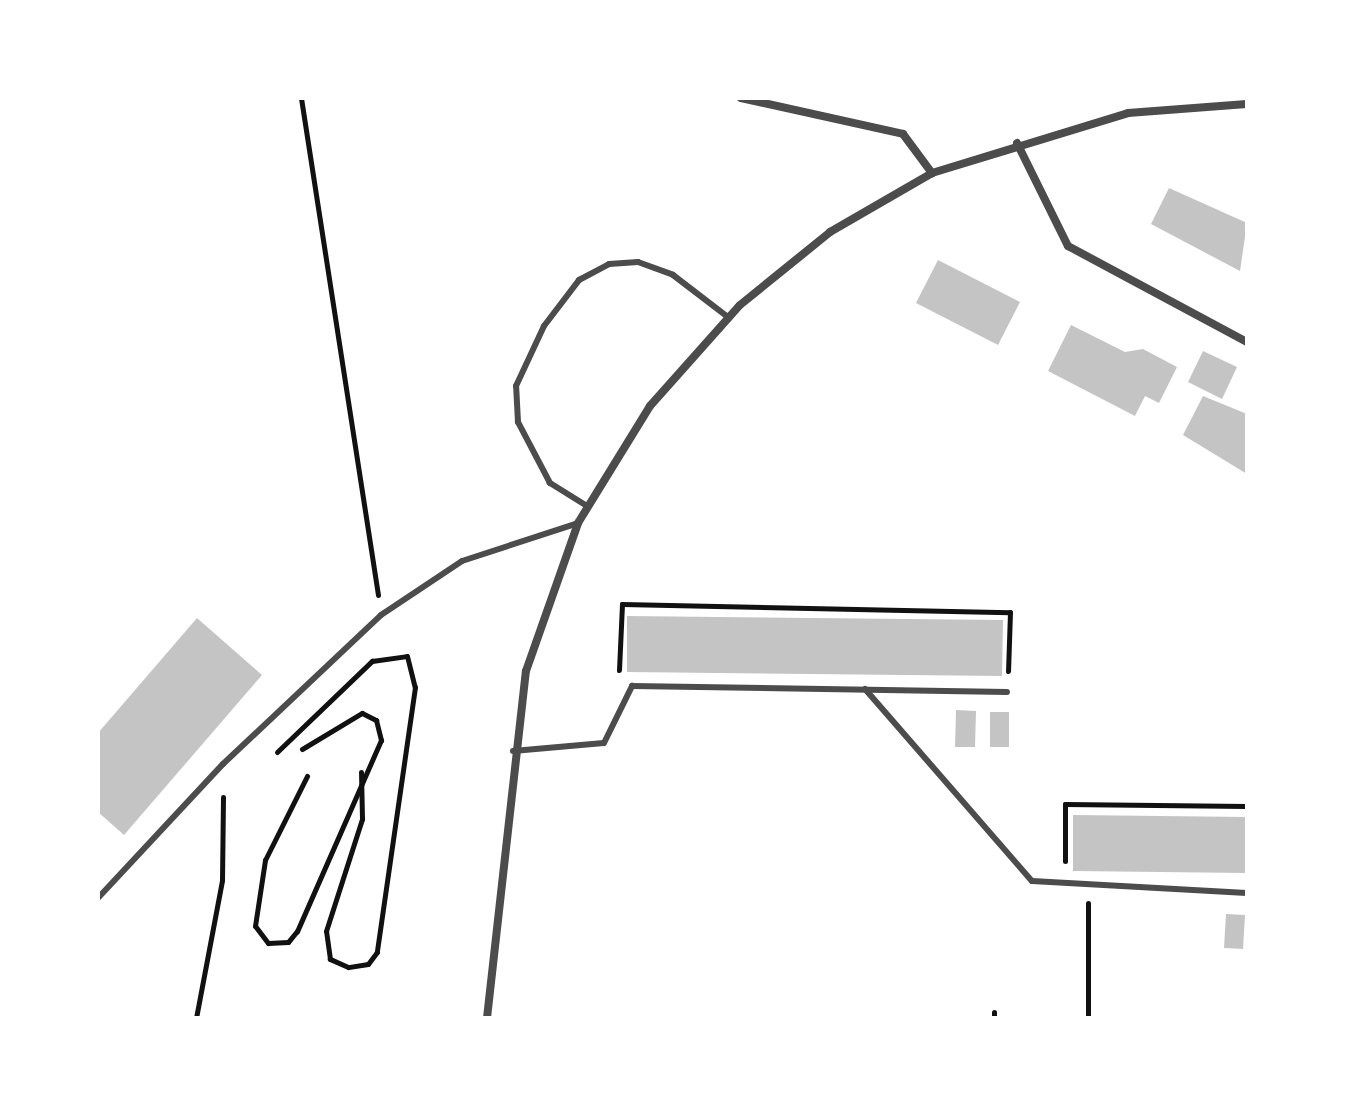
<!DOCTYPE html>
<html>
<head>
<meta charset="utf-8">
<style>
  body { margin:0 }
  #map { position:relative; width:1345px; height:1116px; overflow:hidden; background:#fff; font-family:Figtree,sans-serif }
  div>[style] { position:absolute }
  .building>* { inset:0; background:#c4c4c4 }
  .path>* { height:5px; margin:-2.5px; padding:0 2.5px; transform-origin:2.5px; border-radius:2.5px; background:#111 }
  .service>* { height:6px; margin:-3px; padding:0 3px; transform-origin:3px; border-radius:3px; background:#4c4c4c }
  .minor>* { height:8px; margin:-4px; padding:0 4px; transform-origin:4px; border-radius:4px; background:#4c4c4c }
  span { translate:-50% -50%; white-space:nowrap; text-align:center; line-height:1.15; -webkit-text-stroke:8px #fff; paint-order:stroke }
  .frame { position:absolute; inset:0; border:100px solid #fff; pointer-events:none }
</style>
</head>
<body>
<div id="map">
  <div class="building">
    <div style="clip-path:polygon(1169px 188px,1247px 223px,1240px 271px,1151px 224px)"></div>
    <div style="clip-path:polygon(938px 260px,1020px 302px,998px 345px,916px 303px)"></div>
    <div style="clip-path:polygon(1071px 325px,1125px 352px,1143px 349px,1177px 367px,1159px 403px,1145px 396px,1135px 416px,1048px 371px)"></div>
    <div style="clip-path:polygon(1203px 351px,1237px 367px,1222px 399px,1188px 382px)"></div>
    <div style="clip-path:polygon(1203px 396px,1247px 414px,1247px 474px,1183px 435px)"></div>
    <div style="clip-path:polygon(627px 616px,1003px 620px,1002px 676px,627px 672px)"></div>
    <div style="clip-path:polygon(197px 618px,262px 675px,124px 835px,98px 812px,98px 733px)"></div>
    <div style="clip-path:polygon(956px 710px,976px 711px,975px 747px,955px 747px)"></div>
    <div style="clip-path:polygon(990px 712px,1009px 712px,1009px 747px,990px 747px)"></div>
    <div style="clip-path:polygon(1073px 815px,1247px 817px,1247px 873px,1073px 871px)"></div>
    <div style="clip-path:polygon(1226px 914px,1245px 915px,1243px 949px,1224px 948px)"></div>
  </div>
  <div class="path">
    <div style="left:301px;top:98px;width:503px;rotate:81.19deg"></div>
    <div style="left:619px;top:670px;width:66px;rotate:-87.4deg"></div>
    <div style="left:622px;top:604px;width:388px;rotate:1.2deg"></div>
    <div style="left:1010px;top:612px;width:59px;rotate:91.9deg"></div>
    <div style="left:302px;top:749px;width:70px;rotate:-31deg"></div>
    <div style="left:362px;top:713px;width:16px;rotate:27deg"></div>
    <div style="left:376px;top:720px;width:21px;rotate:76deg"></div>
    <div style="left:381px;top:740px;width:209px;rotate:113.7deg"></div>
    <div style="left:297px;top:931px;width:14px;rotate:129deg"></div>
    <div style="left:288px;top:942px;width:20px;rotate:177deg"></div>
    <div style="left:268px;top:943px;width:21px;rotate:-127deg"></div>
    <div style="left:255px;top:926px;width:67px;rotate:-81.4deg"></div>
    <div style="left:265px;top:860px;width:94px;rotate:-63.4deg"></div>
    <div style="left:277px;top:752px;width:132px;rotate:-43.8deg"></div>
    <div style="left:372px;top:661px;width:35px;rotate:-8deg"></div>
    <div style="left:407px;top:656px;width:32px;rotate:76deg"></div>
    <div style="left:415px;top:687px;width:268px;rotate:98.2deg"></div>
    <div style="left:377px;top:952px;width:15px;rotate:127deg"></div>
    <div style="left:368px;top:964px;width:20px;rotate:171deg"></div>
    <div style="left:348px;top:967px;width:20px;rotate:-156deg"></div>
    <div style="left:330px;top:959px;width:28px;rotate:-98deg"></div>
    <div style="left:326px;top:931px;width:118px;rotate:-72.2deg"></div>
    <div style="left:362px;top:819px;width:47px;rotate:-91.2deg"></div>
    <div style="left:1065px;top:861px;width:57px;rotate:-90deg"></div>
    <div style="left:1065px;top:804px;width:182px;rotate:0.6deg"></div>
    <div style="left:1088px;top:903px;width:115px;rotate:90deg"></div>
    <div style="left:196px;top:1018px;width:140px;rotate:-79.3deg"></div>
    <div style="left:222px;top:880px;width:83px;rotate:-89.3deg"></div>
    <div style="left:994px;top:1018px;width:6px;rotate:-90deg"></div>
  </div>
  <div class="service">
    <div style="left:587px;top:506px;width:44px;rotate:-148.1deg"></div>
    <div style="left:550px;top:483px;width:69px;rotate:-117.7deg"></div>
    <div style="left:518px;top:422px;width:36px;rotate:-93deg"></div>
    <div style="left:516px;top:386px;width:66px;rotate:-65deg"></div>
    <div style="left:544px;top:326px;width:58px;rotate:-52.7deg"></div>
    <div style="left:579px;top:280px;width:34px;rotate:-28deg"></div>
    <div style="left:609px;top:264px;width:29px;rotate:-4deg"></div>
    <div style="left:638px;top:262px;width:37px;rotate:20deg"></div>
    <div style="left:673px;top:275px;width:71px;rotate:37.5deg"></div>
    <div style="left:865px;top:689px;width:254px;rotate:49deg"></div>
    <div style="left:1032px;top:881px;width:215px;rotate:3.2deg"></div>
    <div style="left:513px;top:751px;width:91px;rotate:-5deg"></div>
    <div style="left:604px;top:743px;width:64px;rotate:-63.8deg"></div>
    <div style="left:632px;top:686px;width:375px;rotate:0.9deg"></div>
    <div style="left:98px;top:898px;width:183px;rotate:-47deg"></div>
    <div style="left:223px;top:764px;width:217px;rotate:-43.3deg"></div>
    <div style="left:381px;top:615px;width:97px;rotate:-33.7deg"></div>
    <div style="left:462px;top:561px;width:122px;rotate:-18.1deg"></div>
  </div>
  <div class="minor">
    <div style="left:741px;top:98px;width:166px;rotate:12.5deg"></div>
    <div style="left:903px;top:134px;width:49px;rotate:53.4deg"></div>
    <div style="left:1017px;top:143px;width:115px;rotate:63.7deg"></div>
    <div style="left:1068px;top:246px;width:203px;rotate:28.2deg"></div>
    <div style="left:487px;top:1018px;width:349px;rotate:-83.6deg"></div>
    <div style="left:526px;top:671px;width:157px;rotate:-70.6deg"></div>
    <div style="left:578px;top:523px;width:137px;rotate:-58.4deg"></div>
    <div style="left:650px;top:406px;width:135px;rotate:-48.3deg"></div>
    <div style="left:740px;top:305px;width:116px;rotate:-39deg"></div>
    <div style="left:830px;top:232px;width:118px;rotate:-30deg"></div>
    <div style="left:932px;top:173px;width:205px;rotate:-17deg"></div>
    <div style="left:1128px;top:113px;width:119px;rotate:-4.3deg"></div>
  </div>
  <div class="frame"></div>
</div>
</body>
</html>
